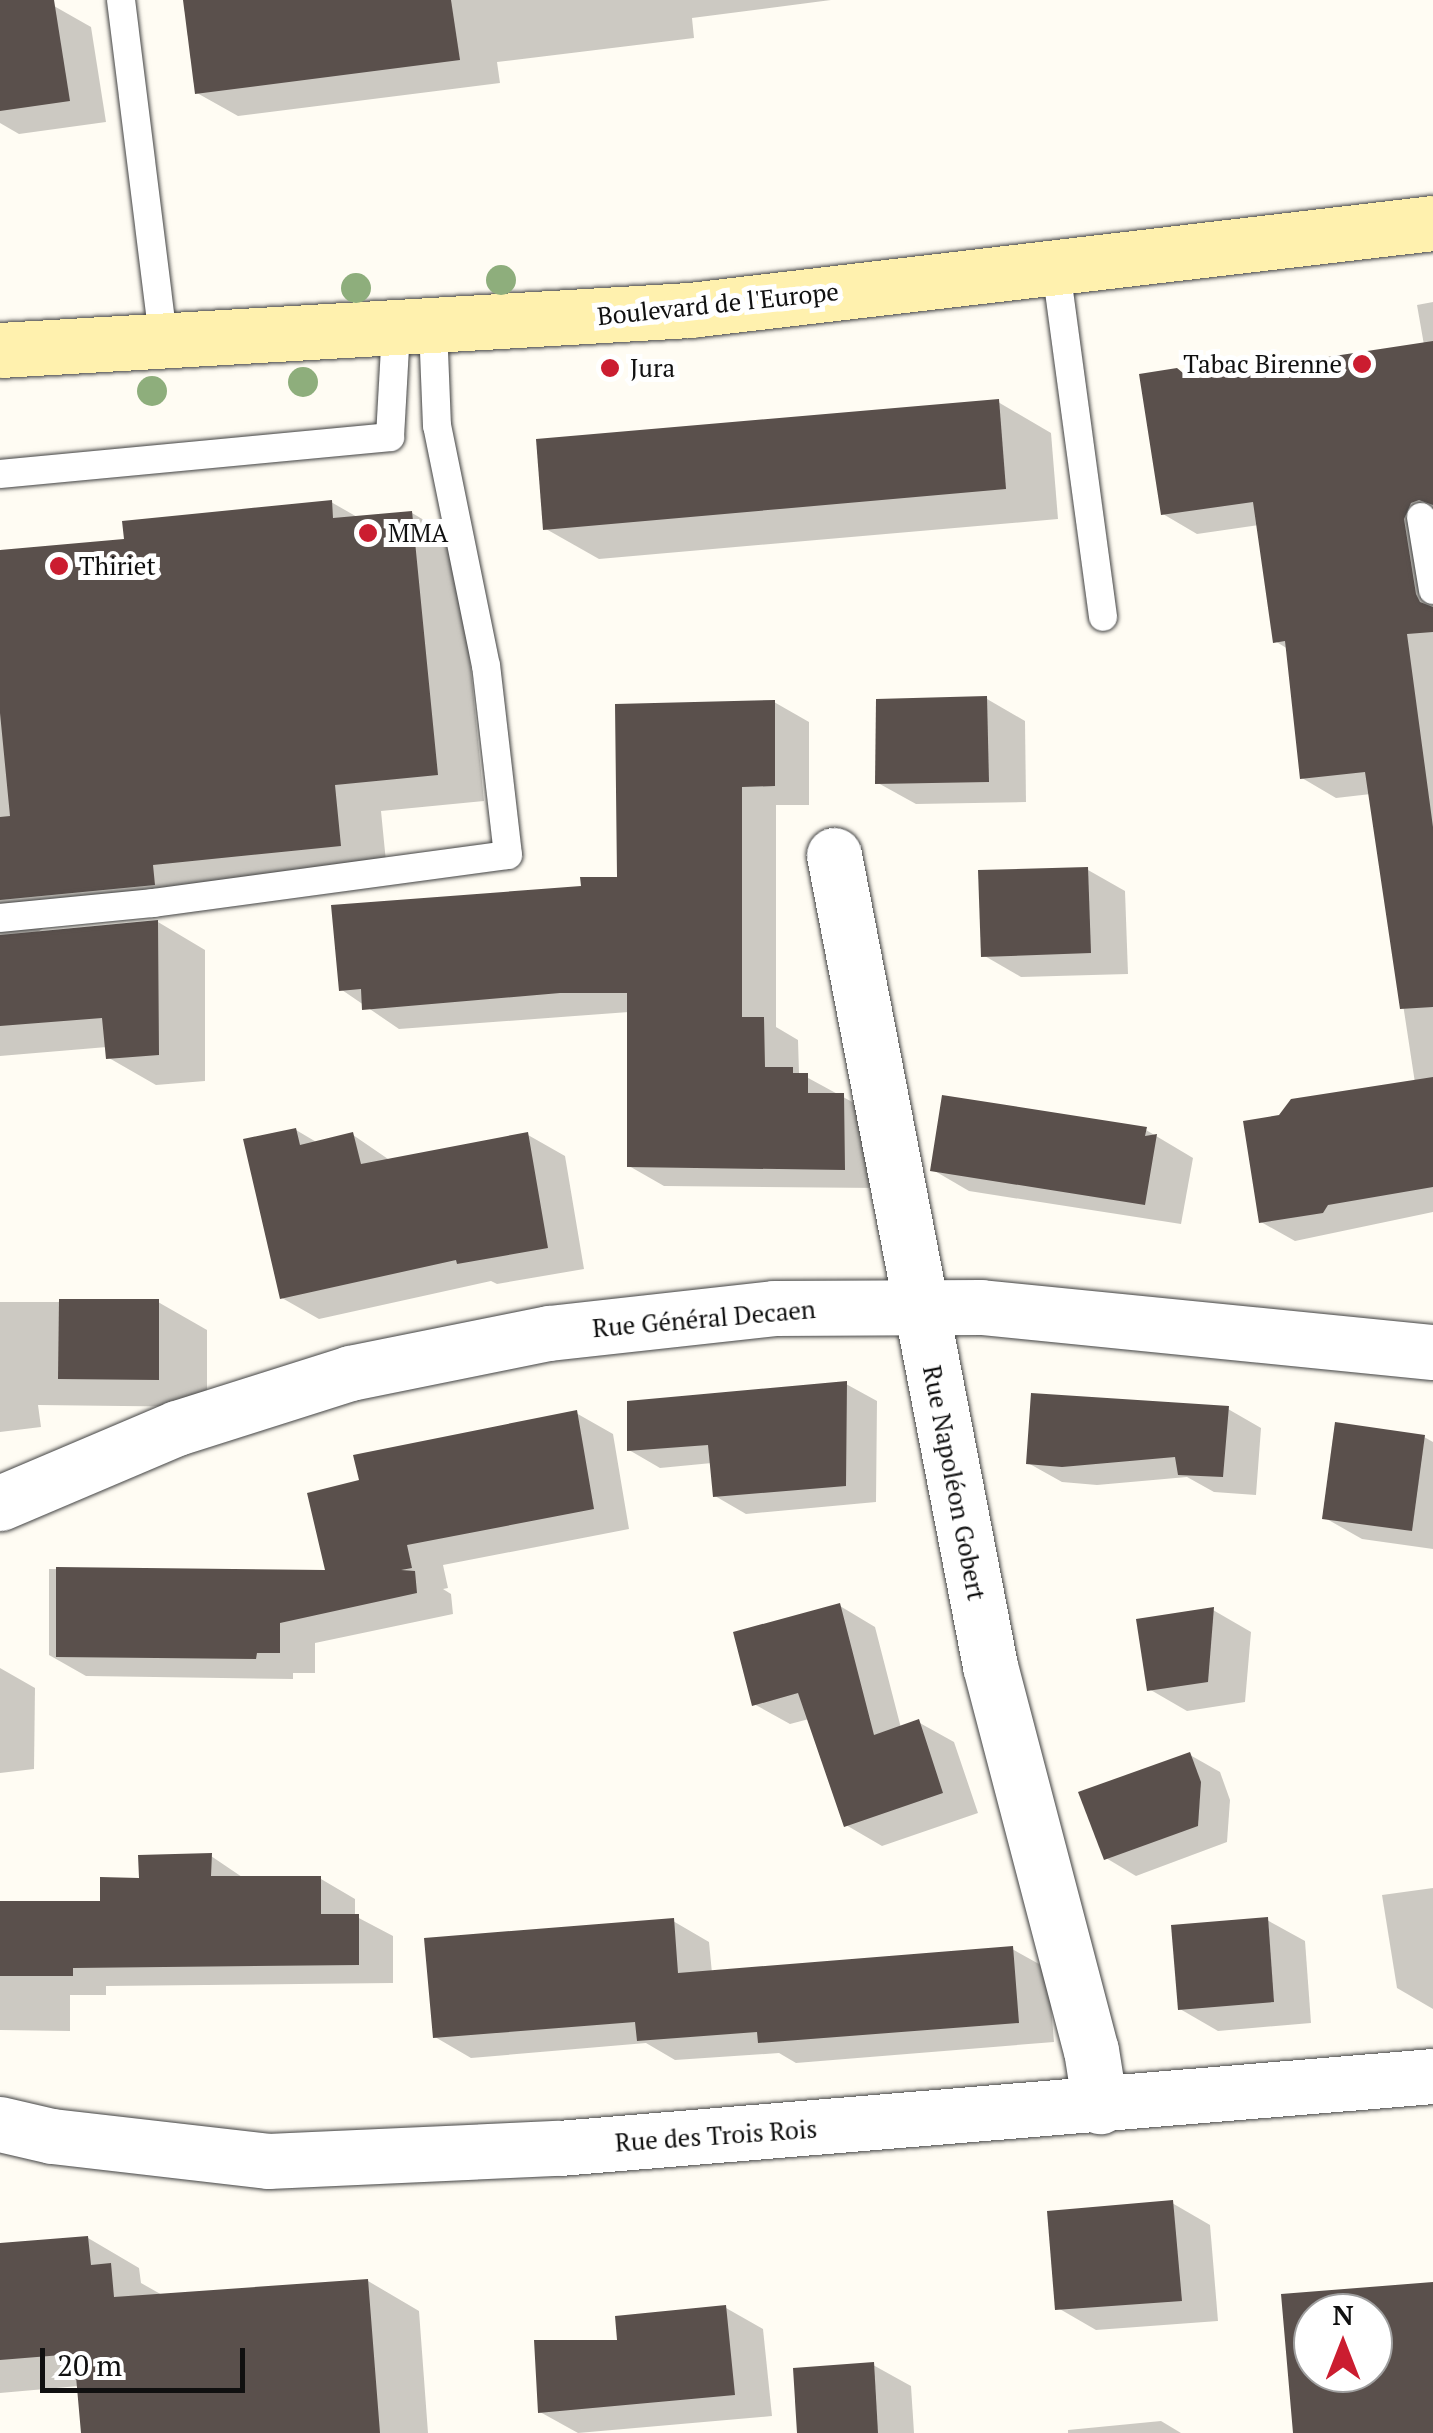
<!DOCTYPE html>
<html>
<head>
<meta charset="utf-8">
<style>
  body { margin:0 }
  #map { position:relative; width:1433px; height:2433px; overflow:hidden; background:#fffcf3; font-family:"PT Serif",serif }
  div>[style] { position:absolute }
  .shadow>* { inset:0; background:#0003 }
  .building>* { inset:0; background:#5a504c }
  .roads { filter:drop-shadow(0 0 2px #434343) drop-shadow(0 0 2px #434343) }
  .lane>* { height:28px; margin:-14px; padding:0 14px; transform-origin:14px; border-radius:14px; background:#fff }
  .street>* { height:55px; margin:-27.5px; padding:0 27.5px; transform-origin:27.5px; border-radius:27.5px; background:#fff }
  .secondary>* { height:55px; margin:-27.5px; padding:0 27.5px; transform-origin:27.5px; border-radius:27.5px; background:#fff1ae }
  .trees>* { width:30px; height:30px; margin:-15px; border-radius:50%; background:#8eae7c }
  .dots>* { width:28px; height:28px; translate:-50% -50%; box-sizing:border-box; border:5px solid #fff; border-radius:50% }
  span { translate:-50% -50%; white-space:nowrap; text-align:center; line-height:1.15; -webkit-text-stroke:10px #fff; paint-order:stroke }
  .street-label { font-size:25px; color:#101010 }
  .poi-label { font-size:25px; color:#101010 }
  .right { translate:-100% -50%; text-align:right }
  .left { translate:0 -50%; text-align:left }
  .north { position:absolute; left:1293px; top:2293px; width:100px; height:100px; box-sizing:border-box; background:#fff; border:2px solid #9f9f9f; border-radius:50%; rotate:0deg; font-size:28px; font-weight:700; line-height:40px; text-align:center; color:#101010 }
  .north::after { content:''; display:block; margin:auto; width:35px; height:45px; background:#cb1d30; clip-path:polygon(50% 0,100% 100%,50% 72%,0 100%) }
  .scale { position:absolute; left:40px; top:2348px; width:205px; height:45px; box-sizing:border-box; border:5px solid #101010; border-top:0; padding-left:12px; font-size:30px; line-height:35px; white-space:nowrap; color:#101010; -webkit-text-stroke:8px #fff; paint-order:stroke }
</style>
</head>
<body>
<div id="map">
  <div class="shadow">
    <div style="clip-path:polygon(186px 0,831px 0,692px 18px,694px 38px,497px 62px,500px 83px,238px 116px,197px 93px)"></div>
    <div style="clip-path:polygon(54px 6px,91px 27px,106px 122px,19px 134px,0 123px,0 13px)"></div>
    <div style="clip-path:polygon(1433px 302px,1433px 1212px,1295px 1241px,1261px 1222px,1281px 1117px,1415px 1083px,1371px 794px,1336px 798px,1302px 778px,1288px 649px,1275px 641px,1259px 525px,1197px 534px,1163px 514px,1177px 370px,1193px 380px,1424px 345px,1417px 305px)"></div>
    <div style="clip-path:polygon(998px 402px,1051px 433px,1058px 519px,599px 559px,546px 529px)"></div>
    <div style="clip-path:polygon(331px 502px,359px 518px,412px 513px,458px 540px,484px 801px,381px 811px,387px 872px,199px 891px,201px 911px,46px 926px,34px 935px,158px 922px,205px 950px,205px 1081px,156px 1085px,109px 1058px,107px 1047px,0 1056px,0 553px,127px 542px)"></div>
    <div style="clip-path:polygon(987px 699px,1025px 721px,1026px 802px,916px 804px,878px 783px)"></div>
    <div style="clip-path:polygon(774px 702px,809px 722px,809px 805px,776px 805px,776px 1027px,798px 1040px,799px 1073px,878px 1116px,879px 1188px,664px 1186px,629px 1166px,629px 1012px,399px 1029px,342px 990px,583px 888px,619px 880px)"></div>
    <div style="clip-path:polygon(1088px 870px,1125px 891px,1128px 974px,1021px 977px,983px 955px)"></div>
    <div style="clip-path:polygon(296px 1130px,318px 1143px,353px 1135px,391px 1161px,528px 1135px,565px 1156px,584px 1269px,497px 1284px,491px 1281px,319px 1319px,282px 1298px)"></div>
    <div style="clip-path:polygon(1146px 1130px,1193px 1158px,1181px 1224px,969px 1191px,933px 1170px)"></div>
    <div style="clip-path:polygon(0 1302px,158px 1302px,207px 1330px,207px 1407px,38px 1405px,41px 1427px,0 1432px)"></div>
    <div style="clip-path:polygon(846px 1384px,877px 1401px,876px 1502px,746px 1514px,715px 1496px,712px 1463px,660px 1468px,629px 1450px)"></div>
    <div style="clip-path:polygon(1228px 1409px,1261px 1428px,1256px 1495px,1214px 1492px,1187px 1477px,1097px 1485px,1062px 1482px,1028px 1463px)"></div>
    <div style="clip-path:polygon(576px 1413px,613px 1434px,629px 1529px,443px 1565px,448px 1588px,443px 1589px,451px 1594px,453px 1614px,315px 1643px,315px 1673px,293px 1673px,293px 1679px,86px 1676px,49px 1655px,49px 1569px,328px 1572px,362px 1482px)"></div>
    <div style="clip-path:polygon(1424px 1437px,1433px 1442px,1433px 1549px,1362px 1539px,1325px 1518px)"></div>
    <div style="clip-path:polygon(840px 1606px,875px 1627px,901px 1728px,918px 1722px,954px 1742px,978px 1813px,882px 1846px,846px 1825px,809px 1719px,790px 1724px,754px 1704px)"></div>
    <div style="clip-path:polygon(1213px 1610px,1251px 1632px,1245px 1702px,1187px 1711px,1149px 1689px)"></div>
    <div style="clip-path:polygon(0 1668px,35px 1688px,34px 1769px,0 1773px)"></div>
    <div style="clip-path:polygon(1190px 1755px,1220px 1772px,1230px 1800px,1227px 1842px,1136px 1876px,1106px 1858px)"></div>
    <div style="clip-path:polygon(211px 1856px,245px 1879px,321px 1879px,355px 1899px,355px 1916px,393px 1936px,393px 1983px,106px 1986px,106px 1995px,70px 1995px,70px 2031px,0 2030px,0 1903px,103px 1904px,142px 1881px)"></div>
    <div style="clip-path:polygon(1433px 1888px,1433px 2009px,1397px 1988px,1382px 1895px)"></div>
    <div style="clip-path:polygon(1267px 1920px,1305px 1941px,1311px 2023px,1218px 2031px,1180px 2009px)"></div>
    <div style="clip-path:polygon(673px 1921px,709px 1942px,712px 1973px,1012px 1949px,1048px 1969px,1054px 2042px,796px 2063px,779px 2053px,675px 2060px,646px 2043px,471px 2058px,435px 2037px)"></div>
    <div style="clip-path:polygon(1172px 2203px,1210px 2225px,1218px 2321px,1096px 2330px,1058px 2308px)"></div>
    <div style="clip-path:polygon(88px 2238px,139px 2268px,141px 2283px,164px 2296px,368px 2281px,419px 2311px,428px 2433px,83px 2433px,79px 2386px,0 2393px,0 2245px)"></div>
    <div style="clip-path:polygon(726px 2308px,763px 2329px,772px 2416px,578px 2433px,540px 2412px,620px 2343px)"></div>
    <div style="clip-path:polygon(873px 2365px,911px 2386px,914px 2433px,799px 2433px)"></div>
    <div style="clip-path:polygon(1161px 2421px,1181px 2433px,1068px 2433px,1068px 2430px)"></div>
  </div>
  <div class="building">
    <div style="clip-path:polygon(0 0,54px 0,70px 101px,0 111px)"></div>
    <div style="clip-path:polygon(183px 0,451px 0,460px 60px,195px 94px)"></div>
    <div style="clip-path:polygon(1433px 341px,1433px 505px,1419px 500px,1411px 503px,1404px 519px,1416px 594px,1420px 602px,1433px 607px,1433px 632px,1407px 634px,1433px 827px,1433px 1007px,1400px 1009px,1365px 772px,1300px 779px,1285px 641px,1273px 643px,1253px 502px,1161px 515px,1139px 374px,1177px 368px,1189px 378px)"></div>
    <div style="clip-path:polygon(999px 399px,1006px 489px,543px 530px,536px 439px)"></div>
    <div style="clip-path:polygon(332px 500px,333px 518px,412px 511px,438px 775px,335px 785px,341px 846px,153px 865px,155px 885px,0 900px,0 817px,10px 816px,0 713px,0 550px,124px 539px,122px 521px)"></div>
    <div style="clip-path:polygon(987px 696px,989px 782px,875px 784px,876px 699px)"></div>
    <div style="clip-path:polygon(775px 700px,775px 786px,742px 787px,742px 1017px,764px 1017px,765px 1067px,793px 1067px,793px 1073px,808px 1073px,808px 1093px,844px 1093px,845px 1170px,627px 1167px,627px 993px,560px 993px,362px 1010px,361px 989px,339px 991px,331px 905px,581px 886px,580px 877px,617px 877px,615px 704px)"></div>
    <div style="clip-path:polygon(1088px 867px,1091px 953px,981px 957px,978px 870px)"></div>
    <div style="clip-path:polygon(158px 920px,159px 1055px,106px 1059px,102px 1018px,0 1026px,0 935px)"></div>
    <div style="clip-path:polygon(1433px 1077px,1433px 1187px,1328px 1205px,1323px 1213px,1259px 1223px,1243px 1121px,1279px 1115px,1291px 1099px)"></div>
    <div style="clip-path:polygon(942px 1095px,1147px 1127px,1145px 1136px,1157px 1134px,1145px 1205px,930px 1171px)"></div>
    <div style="clip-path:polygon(296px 1128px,300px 1145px,353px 1132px,361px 1164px,528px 1132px,548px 1248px,457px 1264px,456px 1260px,280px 1299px,243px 1139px)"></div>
    <div style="clip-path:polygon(59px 1299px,159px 1299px,159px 1380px,58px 1379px)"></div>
    <div style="clip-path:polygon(847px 1381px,846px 1486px,713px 1497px,708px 1445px,627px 1451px,627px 1401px)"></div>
    <div style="clip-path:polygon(1031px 1393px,1229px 1406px,1223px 1477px,1178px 1475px,1175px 1457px,1062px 1467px,1026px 1464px)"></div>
    <div style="clip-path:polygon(577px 1410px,594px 1509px,407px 1545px,412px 1568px,401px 1570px,415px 1571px,417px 1593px,280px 1623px,280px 1653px,257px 1653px,256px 1659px,56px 1657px,56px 1567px,325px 1570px,307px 1493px,359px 1480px,353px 1455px)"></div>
    <div style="clip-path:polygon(1335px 1422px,1425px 1435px,1412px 1531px,1322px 1519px)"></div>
    <div style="clip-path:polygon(840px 1603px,874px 1735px,919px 1719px,943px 1793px,844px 1827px,798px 1693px,752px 1706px,733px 1632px)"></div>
    <div style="clip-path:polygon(1214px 1607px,1208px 1682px,1147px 1691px,1136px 1619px)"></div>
    <div style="clip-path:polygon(1190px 1752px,1201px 1782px,1198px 1826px,1104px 1860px,1078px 1792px)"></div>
    <div style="clip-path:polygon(212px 1853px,211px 1876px,321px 1876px,321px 1914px,359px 1914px,359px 1965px,73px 1968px,73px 1976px,0 1976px,0 1901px,100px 1901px,100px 1877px,139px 1878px,138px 1855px)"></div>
    <div style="clip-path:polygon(1268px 1917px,1274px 2002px,1178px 2010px,1171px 1925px)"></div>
    <div style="clip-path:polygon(674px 1918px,678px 1973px,1013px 1946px,1019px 2023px,758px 2043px,757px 2032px,637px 2041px,635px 2022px,433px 2038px,424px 1938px)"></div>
    <div style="clip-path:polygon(1173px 2200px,1182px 2301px,1055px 2310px,1047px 2211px)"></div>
    <div style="clip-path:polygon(88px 2236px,91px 2265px,111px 2263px,114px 2297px,368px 2279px,380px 2433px,81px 2433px,74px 2354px,0 2360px,0 2243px)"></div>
    <div style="clip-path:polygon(evenodd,1433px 2282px,1433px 2433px,1293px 2433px,1281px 2294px,1433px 2282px,1313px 2313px,1373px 2313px,1373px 2373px,1313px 2373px,1313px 2313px)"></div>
    <div style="clip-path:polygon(726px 2305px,735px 2395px,538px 2413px,534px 2340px,617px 2340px,615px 2316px)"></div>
    <div style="clip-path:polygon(874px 2362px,878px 2433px,797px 2433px,793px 2368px)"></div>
  </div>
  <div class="roads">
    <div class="lane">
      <div style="left:121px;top:0;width:347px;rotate:82.9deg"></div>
      <div style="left:1056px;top:269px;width:351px;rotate:82.3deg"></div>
      <div style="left:0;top:474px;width:392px;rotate:-5.4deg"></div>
      <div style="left:390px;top:437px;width:107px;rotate:-86.8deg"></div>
      <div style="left:1421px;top:517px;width:74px;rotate:80.7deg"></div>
      <div style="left:0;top:918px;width:154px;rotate:-5.6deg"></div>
      <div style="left:153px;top:903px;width:358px;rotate:-7.7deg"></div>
      <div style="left:508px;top:855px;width:190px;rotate:-96.6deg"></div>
      <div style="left:486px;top:666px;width:245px;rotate:-101.5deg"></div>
      <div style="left:437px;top:426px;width:98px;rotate:-92.3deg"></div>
    </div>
    <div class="street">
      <div style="left:834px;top:855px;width:826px;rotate:79.11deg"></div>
      <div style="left:990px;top:1666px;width:397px;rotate:75.3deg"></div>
      <div style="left:1091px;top:2050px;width:57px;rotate:80.9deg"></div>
      <div style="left:0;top:1503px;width:192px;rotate:-23deg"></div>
      <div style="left:177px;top:1428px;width:182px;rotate:-17.6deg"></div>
      <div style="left:350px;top:1373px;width:203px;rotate:-11.4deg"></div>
      <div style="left:549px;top:1333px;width:226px;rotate:-6.3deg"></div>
      <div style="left:774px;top:1308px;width:207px;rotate:-0.3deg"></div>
      <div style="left:981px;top:1307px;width:454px;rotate:5.7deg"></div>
      <div style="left:0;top:2124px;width:53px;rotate:13deg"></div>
      <div style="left:52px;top:2136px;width:217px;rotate:6.6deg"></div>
      <div style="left:268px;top:2161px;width:291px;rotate:-2.6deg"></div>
      <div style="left:559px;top:2148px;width:877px;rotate:-4.71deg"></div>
    </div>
    <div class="secondary">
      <div style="left:0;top:350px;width:691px;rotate:-3.32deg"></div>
      <div style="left:690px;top:310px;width:748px;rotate:-6.68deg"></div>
    </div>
  </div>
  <div class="trees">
    <div style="left:501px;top:280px"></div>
    <div style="left:356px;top:288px"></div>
    <div style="left:303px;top:382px"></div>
    <div style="left:152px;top:391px"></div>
  </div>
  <div class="dots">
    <div style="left:1362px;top:364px;background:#cb1d30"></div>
    <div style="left:610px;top:368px;background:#cb1d30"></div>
    <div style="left:368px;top:533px;background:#cb1d30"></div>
    <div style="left:59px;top:566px;background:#cb1d30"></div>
  </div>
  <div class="street-label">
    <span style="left:718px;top:304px;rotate:-6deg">Boulevard de l'Europe</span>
    <span style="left:704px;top:1319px;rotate:-5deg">Rue Général Decaen</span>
    <span style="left:954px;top:1483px;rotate:79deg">Rue Napoléon Gobert</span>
    <span style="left:716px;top:2136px;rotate:-4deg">Rue des Trois Rois</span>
  </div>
  <div class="poi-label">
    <span class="right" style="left:1342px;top:364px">Tabac Birenne</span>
    <span class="left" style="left:630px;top:368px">Jura</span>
    <span class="left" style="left:388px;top:533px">MMA</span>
    <span class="left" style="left:79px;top:566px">Thiriet</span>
  </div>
  <div class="north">N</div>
  <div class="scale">20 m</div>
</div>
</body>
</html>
